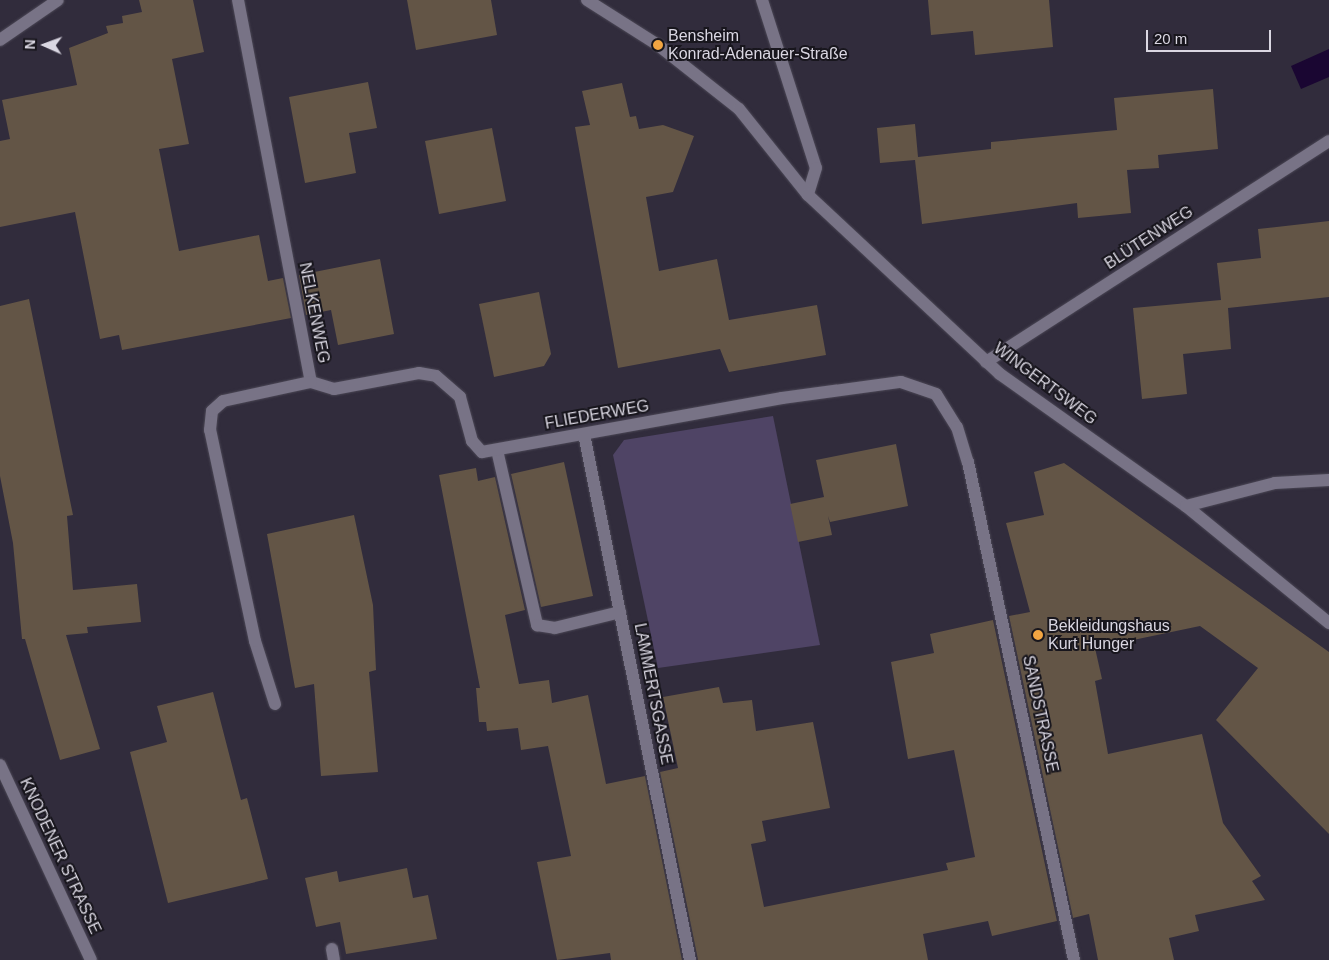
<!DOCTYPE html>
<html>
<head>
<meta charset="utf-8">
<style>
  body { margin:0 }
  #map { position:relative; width:1329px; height:960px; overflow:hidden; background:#312c3c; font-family:Helvetica,sans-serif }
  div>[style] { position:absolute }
  .green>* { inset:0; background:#4f4465 }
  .water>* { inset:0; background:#1a0632 }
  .building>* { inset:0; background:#635546 }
  .roads { filter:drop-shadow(0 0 1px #4b4755) drop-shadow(0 0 1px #4b4755) }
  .lane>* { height:12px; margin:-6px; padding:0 6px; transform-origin:6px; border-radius:6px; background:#787386 }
  .street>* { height:12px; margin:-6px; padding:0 6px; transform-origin:6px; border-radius:6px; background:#787386 }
  .dots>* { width:14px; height:14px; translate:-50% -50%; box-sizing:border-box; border:2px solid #18161d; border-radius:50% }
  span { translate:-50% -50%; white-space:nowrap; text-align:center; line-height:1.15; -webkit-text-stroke:4px #18161d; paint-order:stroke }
  .poi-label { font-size:16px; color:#dad7e2 }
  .left { translate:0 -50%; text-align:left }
  .street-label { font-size:16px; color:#dad7e2 }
  .north { position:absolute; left:20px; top:20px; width:50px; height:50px; -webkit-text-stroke:4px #18161d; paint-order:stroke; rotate:272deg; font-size:14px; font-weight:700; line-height:20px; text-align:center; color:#dad7e2 }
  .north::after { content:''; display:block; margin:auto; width:18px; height:22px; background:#dad7e2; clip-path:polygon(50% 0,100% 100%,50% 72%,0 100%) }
  .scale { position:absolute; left:1146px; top:30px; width:125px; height:22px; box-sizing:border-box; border:2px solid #dad7e2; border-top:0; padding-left:6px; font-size:15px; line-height:18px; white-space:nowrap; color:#dad7e2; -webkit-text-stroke:4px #18161d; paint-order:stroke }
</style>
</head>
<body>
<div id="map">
  <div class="green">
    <div style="clip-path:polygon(773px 416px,820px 645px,658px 668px,613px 455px,624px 440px)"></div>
  </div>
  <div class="water">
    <div style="clip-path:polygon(1329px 49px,1329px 77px,1301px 89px,1291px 66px)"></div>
  </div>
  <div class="building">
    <div style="clip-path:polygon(139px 0,193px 0,204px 52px,172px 59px,189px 144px,159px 149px,179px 251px,259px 235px,268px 281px,283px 278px,291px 318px,122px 350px,119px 335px,100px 339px,75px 212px,0 227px,0 141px,10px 139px,2px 100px,77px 85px,69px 48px,108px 33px,106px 26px,123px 23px,122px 16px,142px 12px)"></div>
    <div style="clip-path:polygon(407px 0,491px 0,497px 35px,416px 50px)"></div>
    <div style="clip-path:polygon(928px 0,1049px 0,1053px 47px,975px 55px,973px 31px,931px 35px)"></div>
    <div style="clip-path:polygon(368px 82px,377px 128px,349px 133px,356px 173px,305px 183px,289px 97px)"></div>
    <div style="clip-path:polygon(622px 83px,630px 117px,636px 116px,639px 129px,663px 125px,694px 136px,673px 192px,646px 197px,659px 271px,717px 259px,729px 320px,817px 305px,826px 355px,729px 372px,720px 349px,618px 368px,575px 127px,590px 125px,582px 91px)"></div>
    <div style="clip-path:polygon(1213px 89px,1218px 149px,1158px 155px,1159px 168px,1127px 170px,1131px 213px,1078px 218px,1077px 203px,922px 224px,915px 160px,880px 163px,877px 128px,915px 124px,918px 157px,991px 149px,991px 142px,1117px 130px,1114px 98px)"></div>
    <div style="clip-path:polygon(492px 128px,506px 201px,439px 214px,425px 141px)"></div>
    <div style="clip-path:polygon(1329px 221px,1329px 297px,1228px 308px,1231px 349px,1183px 354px,1187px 394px,1142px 399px,1133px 308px,1221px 300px,1217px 263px,1261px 258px,1258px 229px)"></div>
    <div style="clip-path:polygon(380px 259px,394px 334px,338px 345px,331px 310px,306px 315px,299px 275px)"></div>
    <div style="clip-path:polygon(539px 292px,551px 354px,544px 366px,494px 377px,479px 304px)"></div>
    <div style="clip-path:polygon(29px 299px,73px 515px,67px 516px,73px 590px,137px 584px,141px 622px,87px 627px,88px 633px,66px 635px,100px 749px,60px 760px,25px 639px,22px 639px,13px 543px,0 476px,0 306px)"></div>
    <div style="clip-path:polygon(896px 444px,908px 506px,830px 522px,828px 516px,832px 535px,798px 542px,790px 504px,824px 497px,816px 460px)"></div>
    <div style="clip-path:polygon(564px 462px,593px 596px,541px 607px,511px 474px)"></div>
    <div style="clip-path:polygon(1064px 463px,1329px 652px,1329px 834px,1216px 720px,1258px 668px,1200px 626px,1095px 648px,1102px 679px,1095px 681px,1108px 754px,1202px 734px,1223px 823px,1261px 876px,1252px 881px,1265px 900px,1195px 915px,1199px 931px,1169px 938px,1174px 960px,1098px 960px,1089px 914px,1073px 918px,1009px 616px,1030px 612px,1006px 523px,1044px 515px,1034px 472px)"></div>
    <div style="clip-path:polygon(476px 468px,478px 481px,495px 477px,525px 610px,505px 615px,519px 684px,549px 680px,552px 703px,588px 695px,606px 784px,645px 776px,682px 960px,611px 960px,610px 953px,557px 960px,537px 862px,571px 856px,548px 746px,521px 750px,518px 728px,487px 731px,486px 722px,479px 722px,476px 688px,480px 688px,439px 475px)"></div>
    <div style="clip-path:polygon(354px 515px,373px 605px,376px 670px,369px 672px,378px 772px,321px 776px,314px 684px,295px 688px,267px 534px)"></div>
    <div style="clip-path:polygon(993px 620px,1057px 921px,992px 936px,988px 921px,923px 934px,928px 960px,698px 960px,660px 772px,678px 768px,663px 697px,719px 687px,723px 703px,752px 700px,756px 731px,813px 722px,830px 808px,762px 821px,766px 841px,751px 844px,764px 907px,948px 870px,946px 863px,975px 857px,954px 750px,908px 759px,891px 662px,934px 653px,930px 634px)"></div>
    <div style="clip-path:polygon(213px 692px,241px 800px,247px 798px,268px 879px,168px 903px,130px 752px,167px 742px,157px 706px)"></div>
    <div style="clip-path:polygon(407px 868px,413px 898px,428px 895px,437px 939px,346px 954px,340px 922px,316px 927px,305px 878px,337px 871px,339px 882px)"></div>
  </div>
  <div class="roads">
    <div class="lane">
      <div style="left:762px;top:0;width:176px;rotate:72.2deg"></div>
      <div style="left:816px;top:168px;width:28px;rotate:107deg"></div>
      <div style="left:497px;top:450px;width:180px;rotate:77.1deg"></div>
      <div style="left:537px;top:625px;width:18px;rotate:9deg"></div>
      <div style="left:555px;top:628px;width:67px;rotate:-13.8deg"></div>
      <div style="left:332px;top:949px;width:11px;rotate:80deg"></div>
    </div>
    <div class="street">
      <div style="left:238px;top:0;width:389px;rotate:79.2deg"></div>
      <div style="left:587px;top:0;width:84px;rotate:32.4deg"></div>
      <div style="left:658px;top:45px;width:103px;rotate:38.3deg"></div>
      <div style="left:739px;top:109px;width:110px;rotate:51.3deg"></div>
      <div style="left:808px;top:195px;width:262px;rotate:43deg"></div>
      <div style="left:1000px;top:374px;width:228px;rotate:35.4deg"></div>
      <div style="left:1186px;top:506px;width:185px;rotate:39.3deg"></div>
      <div style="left:0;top:40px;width:70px;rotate:-34.6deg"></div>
      <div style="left:986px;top:362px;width:408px;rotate:-32.8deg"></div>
      <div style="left:311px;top:382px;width:24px;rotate:17deg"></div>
      <div style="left:334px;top:389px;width:86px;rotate:-10.7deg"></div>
      <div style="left:419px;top:373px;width:17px;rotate:10deg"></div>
      <div style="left:436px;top:376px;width:32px;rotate:41deg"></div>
      <div style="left:460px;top:397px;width:46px;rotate:74.7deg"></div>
      <div style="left:472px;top:441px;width:15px;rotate:48deg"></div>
      <div style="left:482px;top:452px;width:305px;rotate:-10.2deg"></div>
      <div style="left:782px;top:398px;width:120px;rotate:-7.7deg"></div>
      <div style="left:901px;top:382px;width:37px;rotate:19deg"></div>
      <div style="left:936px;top:394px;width:39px;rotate:58deg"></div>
      <div style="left:957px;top:427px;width:37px;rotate:73deg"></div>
      <div style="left:968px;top:462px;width:509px;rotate:77.98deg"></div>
      <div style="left:584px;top:434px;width:537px;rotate:78.61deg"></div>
      <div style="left:1186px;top:506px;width:92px;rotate:-14.5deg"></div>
      <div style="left:1275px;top:483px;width:54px;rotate:-3.2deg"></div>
      <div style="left:275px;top:704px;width:66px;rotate:-107.6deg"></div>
      <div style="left:255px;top:641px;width:216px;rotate:-102deg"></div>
      <div style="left:210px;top:430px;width:19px;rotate:-84deg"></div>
      <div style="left:212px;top:411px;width:15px;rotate:-42deg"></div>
      <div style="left:223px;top:401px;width:90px;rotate:-12.2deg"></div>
      <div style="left:0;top:765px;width:215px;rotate:65deg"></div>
    </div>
  </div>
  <div class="dots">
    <div style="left:658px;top:45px;background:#f2a542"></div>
    <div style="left:1038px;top:635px;background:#f2a542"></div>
  </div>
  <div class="poi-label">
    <span class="left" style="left:668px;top:45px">Bensheim<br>Konrad-Adenauer-Straße</span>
    <span class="left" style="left:1048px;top:635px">Bekleidungshaus<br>Kurt Hunger</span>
  </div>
  <div class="street-label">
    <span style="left:1149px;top:238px;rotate:-33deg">BLÜTENWEG</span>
    <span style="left:314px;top:313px;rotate:79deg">NELKENWEG</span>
    <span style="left:1045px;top:384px;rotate:37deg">WINGERTSWEG</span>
    <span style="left:597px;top:415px;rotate:-10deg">FLIEDERWEG</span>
    <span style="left:653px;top:694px;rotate:79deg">LAMMERTSGASSE</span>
    <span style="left:1040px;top:714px;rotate:78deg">SANDSTRASSE</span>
    <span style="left:60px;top:856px;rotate:65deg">KNODENER STRASSE</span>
  </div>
  <div class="north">N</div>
  <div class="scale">20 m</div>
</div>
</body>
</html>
